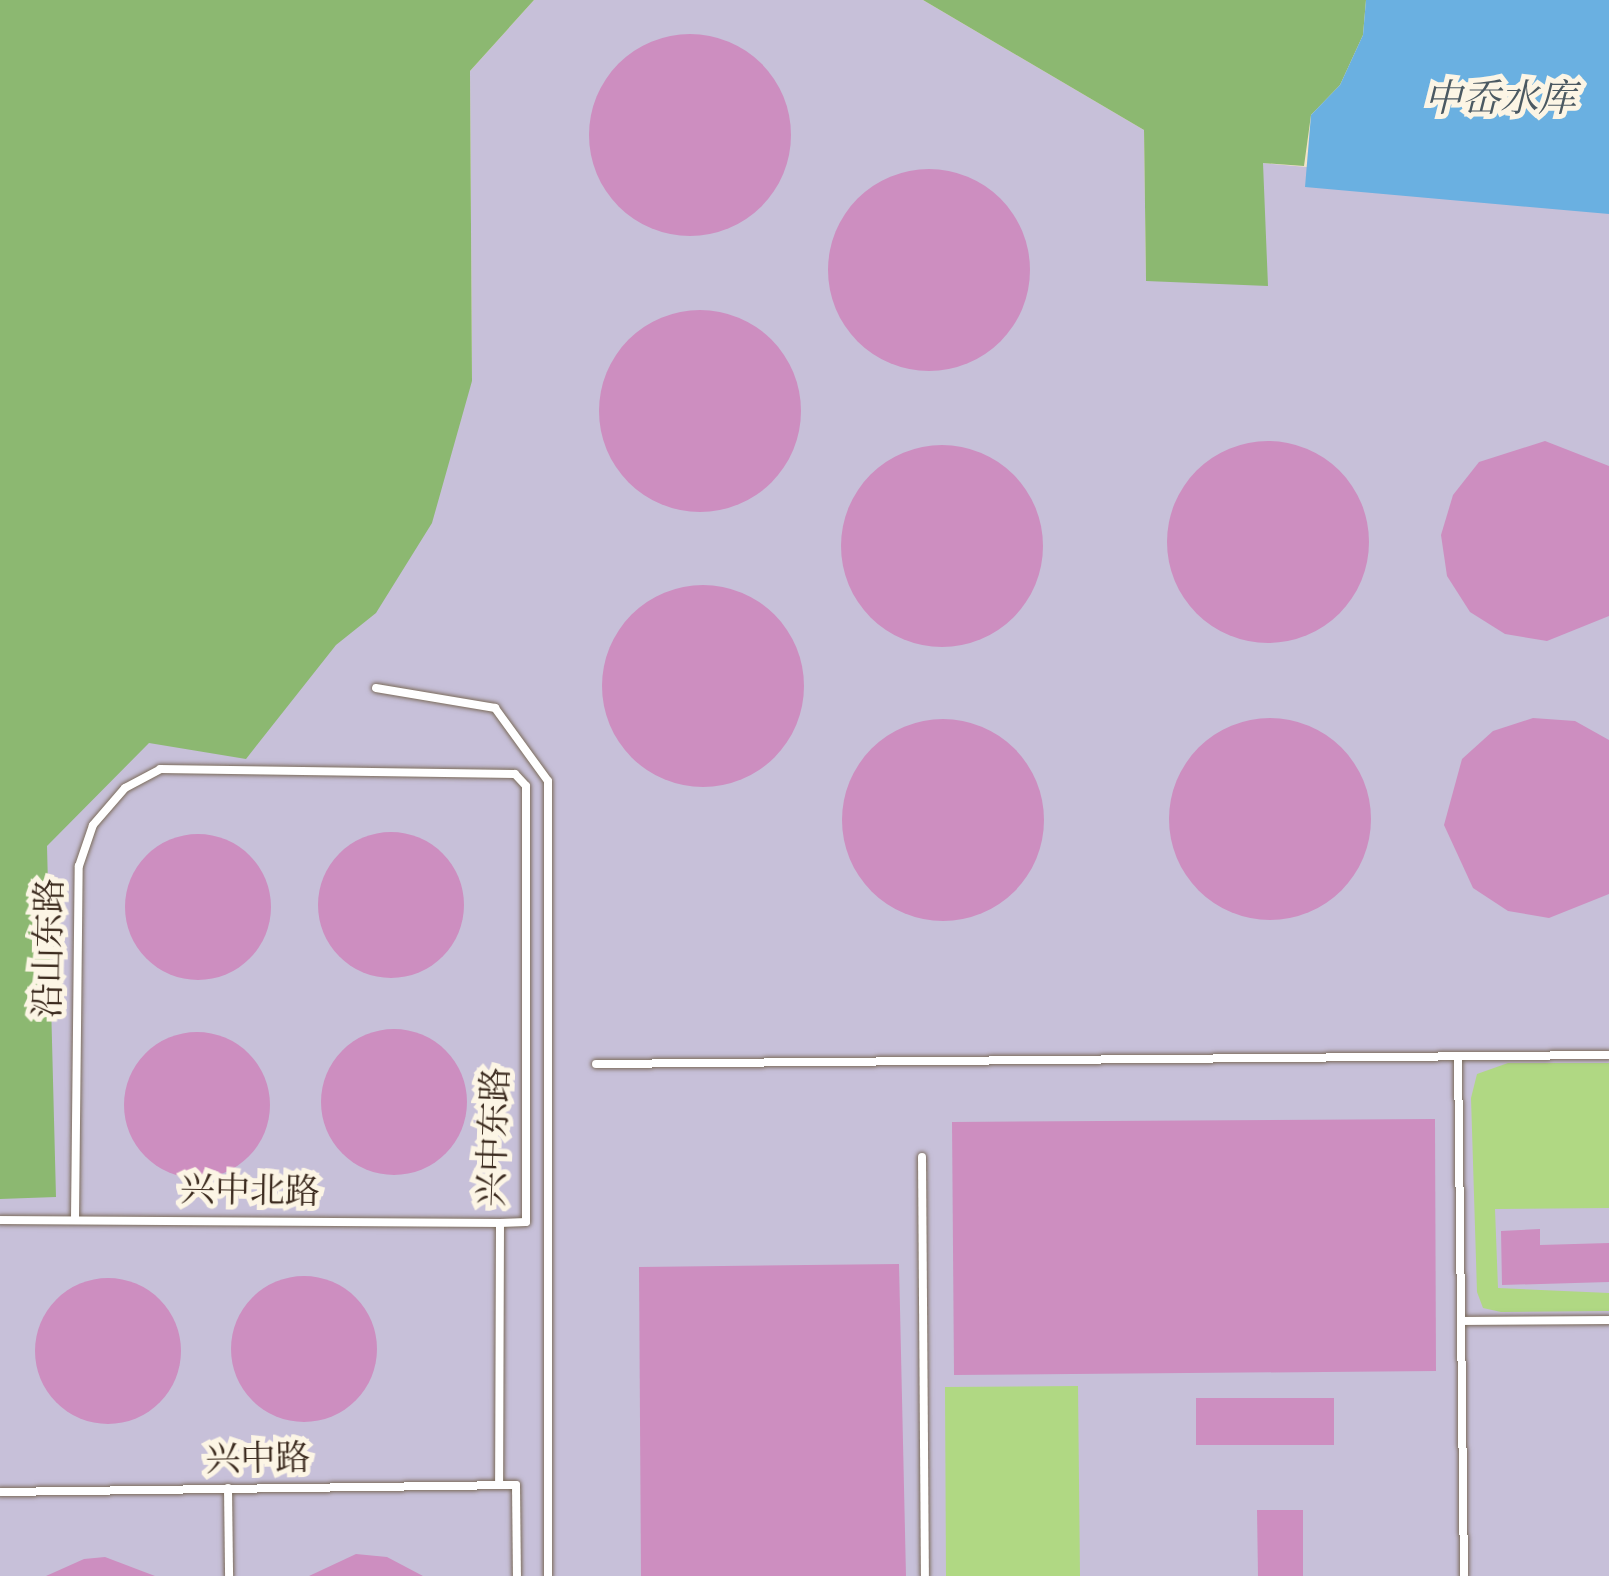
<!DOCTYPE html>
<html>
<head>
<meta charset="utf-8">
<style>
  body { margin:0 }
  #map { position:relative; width:1609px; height:1576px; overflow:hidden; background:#f3e4c8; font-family:Vollkorn,"Noto Serif SC",serif }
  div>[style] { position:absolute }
  .industrial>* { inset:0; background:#c7c0d9 }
  .green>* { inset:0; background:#b0d883 }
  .forest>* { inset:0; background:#8cb871 }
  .water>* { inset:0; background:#6ab0e1 }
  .building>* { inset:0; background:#cd8ec0 }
  .round { border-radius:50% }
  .roads { filter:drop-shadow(0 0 2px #7b6b5a) drop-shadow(0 0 2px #7b6b5a) }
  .lane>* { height:8px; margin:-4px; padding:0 4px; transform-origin:4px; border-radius:4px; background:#fff }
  span { translate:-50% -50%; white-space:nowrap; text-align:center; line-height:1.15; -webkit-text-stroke:10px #fcf5e5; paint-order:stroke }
  .street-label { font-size:35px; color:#3b2a1e }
  .water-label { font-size:38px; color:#4b5962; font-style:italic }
</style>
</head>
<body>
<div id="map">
  <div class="industrial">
    <div style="clip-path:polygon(534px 0,923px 0,1144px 130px,1146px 281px,1263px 163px,1609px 194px,1609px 1576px,0 1576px,0 664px,472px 381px,470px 71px)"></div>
  </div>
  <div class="green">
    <div style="clip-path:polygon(1508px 1063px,1609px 1063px,1609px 1208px,1495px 1209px,1498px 1288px,1609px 1293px,1609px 1311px,1501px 1312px,1483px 1308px,1477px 1292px,1471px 1098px,1477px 1074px)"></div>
    <div style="clip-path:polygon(1078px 1386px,1080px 1576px,946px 1576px,945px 1387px)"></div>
  </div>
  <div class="forest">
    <div style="clip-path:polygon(0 0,534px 0,470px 71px,472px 381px,432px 523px,376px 613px,336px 645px,246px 759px,149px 743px,47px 846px,56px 1197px,0 1199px)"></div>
    <div style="clip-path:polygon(923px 0,1366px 0,1363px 35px,1340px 85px,1311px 115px,1304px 166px,1263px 163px,1268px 286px,1146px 281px,1144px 130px)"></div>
  </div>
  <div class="water">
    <div style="clip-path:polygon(1366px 0,1609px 0,1609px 214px,1305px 187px,1311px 115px,1340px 85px,1363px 35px)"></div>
  </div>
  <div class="building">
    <div class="round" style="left:589px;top:34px;width:202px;height:202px"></div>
    <div class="round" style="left:828px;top:169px;width:202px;height:202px"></div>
    <div class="round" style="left:599px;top:310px;width:202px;height:202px"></div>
    <div style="clip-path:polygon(1545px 441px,1609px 466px,1609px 616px,1547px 641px,1505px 634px,1470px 612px,1447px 576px,1441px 535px,1453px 495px,1479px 462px)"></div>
    <div class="round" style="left:1167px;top:441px;width:202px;height:202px"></div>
    <div class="round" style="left:841px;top:445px;width:202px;height:202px"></div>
    <div class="round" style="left:602px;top:585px;width:202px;height:202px"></div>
    <div style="clip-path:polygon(1533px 718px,1575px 721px,1609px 740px,1609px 894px,1549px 918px,1508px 911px,1473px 888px,1444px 825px,1462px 759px,1493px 731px)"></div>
    <div class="round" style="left:1169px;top:718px;width:202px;height:202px"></div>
    <div class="round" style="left:842px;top:719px;width:202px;height:202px"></div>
    <div class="round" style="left:318px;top:832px;width:146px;height:146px"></div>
    <div class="round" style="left:125px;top:834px;width:146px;height:146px"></div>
    <div class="round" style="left:321px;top:1029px;width:146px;height:146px"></div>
    <div class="round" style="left:124px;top:1032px;width:146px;height:146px"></div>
    <div style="clip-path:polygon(1435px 1119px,1436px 1371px,954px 1375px,952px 1122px)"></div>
    <div style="clip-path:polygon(1540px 1229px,1540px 1245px,1609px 1243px,1609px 1282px,1502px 1285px,1501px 1231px)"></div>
    <div style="clip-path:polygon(899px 1264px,906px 1576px,641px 1576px,639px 1267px)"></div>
    <div class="round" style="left:231px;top:1276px;width:146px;height:146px"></div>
    <div class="round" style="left:35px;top:1278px;width:146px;height:146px"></div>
    <div style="clip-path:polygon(1196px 1398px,1334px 1398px,1334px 1445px,1196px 1445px)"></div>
    <div style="clip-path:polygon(1257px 1510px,1303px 1510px,1303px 1576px,1258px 1576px)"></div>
    <div style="clip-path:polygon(356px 1554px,387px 1557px,423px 1576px,309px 1576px)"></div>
    <div style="clip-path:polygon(105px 1557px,155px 1576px,46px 1576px,84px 1559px)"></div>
  </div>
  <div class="roads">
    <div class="lane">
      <div style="left:376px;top:688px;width:121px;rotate:9.5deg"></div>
      <div style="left:495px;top:708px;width:90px;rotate:54deg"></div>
      <div style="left:548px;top:781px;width:795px;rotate:90deg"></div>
      <div style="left:1458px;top:1056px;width:520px;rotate:89.34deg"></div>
      <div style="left:596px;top:1064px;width:1013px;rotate:-0.51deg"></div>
      <div style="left:922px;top:1157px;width:419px;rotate:89.6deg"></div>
      <div style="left:75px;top:1219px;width:353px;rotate:-89.4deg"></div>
      <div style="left:79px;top:866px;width:43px;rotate:-71.1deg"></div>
      <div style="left:93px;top:825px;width:49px;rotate:-49.1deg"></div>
      <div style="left:125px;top:788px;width:40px;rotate:-28deg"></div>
      <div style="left:160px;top:769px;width:355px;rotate:0.8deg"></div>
      <div style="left:515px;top:774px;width:16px;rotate:47deg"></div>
      <div style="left:526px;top:786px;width:436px;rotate:90deg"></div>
      <div style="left:526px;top:1222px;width:26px;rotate:178deg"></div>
      <div style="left:500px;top:1223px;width:262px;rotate:90.2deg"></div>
      <div style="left:0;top:1220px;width:500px;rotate:0.34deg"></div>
      <div style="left:1461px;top:1321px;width:148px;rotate:-0.4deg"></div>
      <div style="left:228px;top:1488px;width:88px;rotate:89.3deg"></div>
      <div style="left:0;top:1492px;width:516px;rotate:-0.78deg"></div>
      <div style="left:516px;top:1485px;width:91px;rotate:89.4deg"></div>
    </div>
  </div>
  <div class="street-label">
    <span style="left:51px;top:948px;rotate:-89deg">沿山东路</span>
    <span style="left:496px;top:1137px;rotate:-88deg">兴中东路</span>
    <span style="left:250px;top:1193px;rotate:1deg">兴中北路</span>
    <span style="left:258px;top:1461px;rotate:-1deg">兴中路</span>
  </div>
  <div class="water-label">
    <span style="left:1500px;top:102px">中岙水库</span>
  </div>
</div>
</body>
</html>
